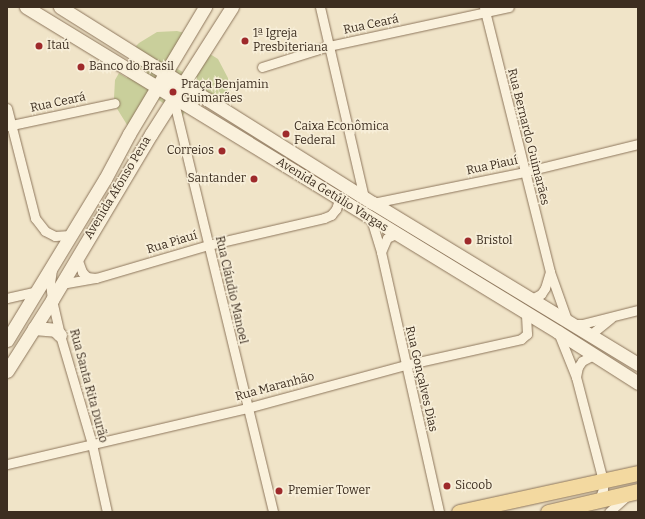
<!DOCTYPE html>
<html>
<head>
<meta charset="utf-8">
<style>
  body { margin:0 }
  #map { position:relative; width:645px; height:519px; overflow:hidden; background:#f0e4c8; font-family:Bitter,serif }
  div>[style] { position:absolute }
  .green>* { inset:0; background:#c9cf9b }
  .roads { filter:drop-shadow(0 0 1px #8d765c) drop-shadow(0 0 1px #8d765c) }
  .minor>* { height:9px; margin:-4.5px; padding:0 4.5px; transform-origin:4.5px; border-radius:4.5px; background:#faf1dc }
  .secondary>* { height:13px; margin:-6.5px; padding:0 6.5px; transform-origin:6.5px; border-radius:6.5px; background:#faf1dc }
  .primary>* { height:15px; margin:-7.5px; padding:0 7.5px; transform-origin:7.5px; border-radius:7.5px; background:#f3d9a0 }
  .dots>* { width:11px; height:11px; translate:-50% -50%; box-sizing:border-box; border:2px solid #f7eed8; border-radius:50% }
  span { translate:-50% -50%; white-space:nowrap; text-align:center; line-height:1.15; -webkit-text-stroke:3px #f7eed8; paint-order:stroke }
  .street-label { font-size:12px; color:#3d2e20 }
  .poi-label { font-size:12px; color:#3d2e20 }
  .left { translate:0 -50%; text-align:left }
  .right { translate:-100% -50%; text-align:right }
  .frame { position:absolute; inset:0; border:8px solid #3d2e20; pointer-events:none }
</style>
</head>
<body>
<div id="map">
  <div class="green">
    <div style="clip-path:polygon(177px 31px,185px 33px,173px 66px,194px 79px,210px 54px,218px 59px,229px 80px,227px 104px,194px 96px,182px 117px,156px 98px,129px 128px,116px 107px,114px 98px,115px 80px,119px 73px,127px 78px,136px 61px,134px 48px,139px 43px,157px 32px)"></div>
  </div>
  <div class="roads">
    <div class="minor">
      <div style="left:320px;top:7px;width:196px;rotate:77deg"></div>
      <div style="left:484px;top:7px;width:273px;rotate:76deg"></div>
      <div style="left:550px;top:272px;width:51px;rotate:70.5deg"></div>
      <div style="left:262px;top:67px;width:70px;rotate:-17.4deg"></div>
      <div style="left:329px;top:46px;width:184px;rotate:-12.2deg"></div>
      <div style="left:166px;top:74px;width:25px;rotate:74deg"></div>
      <div style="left:173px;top:98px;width:426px;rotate:76.4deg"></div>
      <div style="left:7px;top:108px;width:114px;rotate:75.7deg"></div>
      <div style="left:35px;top:218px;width:16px;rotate:52deg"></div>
      <div style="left:45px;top:231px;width:11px;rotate:27deg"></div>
      <div style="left:55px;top:236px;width:15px;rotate:-4deg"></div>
      <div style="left:7px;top:126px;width:110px;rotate:-12deg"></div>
      <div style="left:373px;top:203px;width:154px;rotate:-11.6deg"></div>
      <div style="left:524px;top:172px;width:117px;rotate:-13.8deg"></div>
      <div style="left:371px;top:219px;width:34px;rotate:73deg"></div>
      <div style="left:381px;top:252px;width:266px;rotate:77.4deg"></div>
      <div style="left:381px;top:252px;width:15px;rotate:-67deg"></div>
      <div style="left:387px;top:238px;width:10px;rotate:-24deg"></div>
      <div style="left:77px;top:258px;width:15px;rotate:70deg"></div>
      <div style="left:82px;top:272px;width:7px;rotate:45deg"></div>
      <div style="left:87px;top:277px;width:8px;rotate:7deg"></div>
      <div style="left:52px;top:269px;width:14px;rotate:98deg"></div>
      <div style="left:50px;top:283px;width:17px;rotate:83deg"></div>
      <div style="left:52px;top:300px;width:36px;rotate:77deg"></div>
      <div style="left:60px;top:335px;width:114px;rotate:73.6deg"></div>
      <div style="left:92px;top:444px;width:70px;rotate:77.6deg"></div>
      <div style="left:61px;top:284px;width:36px;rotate:-10deg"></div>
      <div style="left:96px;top:278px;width:117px;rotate:-16.4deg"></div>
      <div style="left:208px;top:245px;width:119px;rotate:-13.1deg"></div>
      <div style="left:324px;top:218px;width:8px;rotate:-23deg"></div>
      <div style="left:331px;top:215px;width:8px;rotate:-50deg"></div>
      <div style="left:336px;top:209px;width:9px;rotate:-72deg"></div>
      <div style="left:7px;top:298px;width:32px;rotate:-13deg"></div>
      <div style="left:530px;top:300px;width:13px;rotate:-29deg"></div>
      <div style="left:541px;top:294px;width:7px;rotate:-56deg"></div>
      <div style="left:545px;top:288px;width:17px;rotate:-73deg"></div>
      <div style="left:573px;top:324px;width:9px"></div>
      <div style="left:582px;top:324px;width:58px;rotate:-14deg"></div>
      <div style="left:558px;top:332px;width:48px;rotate:68.2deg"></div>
      <div style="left:576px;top:377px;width:107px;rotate:75.4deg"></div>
      <div style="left:603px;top:481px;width:8px;rotate:90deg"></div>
      <div style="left:603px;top:489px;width:12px;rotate:110deg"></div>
      <div style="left:590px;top:335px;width:27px;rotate:-39deg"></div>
      <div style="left:576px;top:377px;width:10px;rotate:-79deg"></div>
      <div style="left:578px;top:367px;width:7px;rotate:-56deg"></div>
      <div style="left:582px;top:361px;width:13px;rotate:-27deg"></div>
      <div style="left:7px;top:464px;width:246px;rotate:-13.1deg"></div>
      <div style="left:247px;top:408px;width:164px;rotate:-15.2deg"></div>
      <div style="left:405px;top:365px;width:119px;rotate:-12.6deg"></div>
      <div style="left:521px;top:339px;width:8px;rotate:-40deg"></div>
      <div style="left:527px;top:334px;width:21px;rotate:-93deg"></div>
      <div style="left:609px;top:512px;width:24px;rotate:-42deg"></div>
    </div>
    <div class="secondary">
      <div style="left:26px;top:7px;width:623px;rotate:31.42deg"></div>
      <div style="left:558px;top:332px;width:95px;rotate:32.5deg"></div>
      <div style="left:60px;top:7px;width:369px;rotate:32.1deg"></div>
      <div style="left:373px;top:203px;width:310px;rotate:31.3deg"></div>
      <div style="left:34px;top:328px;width:21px;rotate:5deg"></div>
      <div style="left:55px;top:330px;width:7px;rotate:45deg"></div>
      <div style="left:7px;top:340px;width:188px;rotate:-58.7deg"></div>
      <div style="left:105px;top:179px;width:51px;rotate:-61.9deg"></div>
      <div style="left:129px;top:134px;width:148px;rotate:-59.1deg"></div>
      <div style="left:7px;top:371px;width:84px;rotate:-57.6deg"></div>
      <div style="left:52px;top:300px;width:193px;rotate:-59.2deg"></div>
      <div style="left:151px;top:134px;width:151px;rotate:-57.5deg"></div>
    </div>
    <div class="primary">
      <div style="left:459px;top:512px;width:183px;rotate:-12.3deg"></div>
      <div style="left:548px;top:512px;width:92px;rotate:-13.1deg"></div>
    </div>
  </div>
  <div class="dots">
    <div style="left:245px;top:41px;background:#9e2a2b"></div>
    <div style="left:39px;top:46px;background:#9e2a2b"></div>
    <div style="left:81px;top:67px;background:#9e2a2b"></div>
    <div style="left:173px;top:92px;background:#9e2a2b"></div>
    <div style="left:286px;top:134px;background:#9e2a2b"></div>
    <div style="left:222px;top:151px;background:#9e2a2b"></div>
    <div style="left:254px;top:179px;background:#9e2a2b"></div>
    <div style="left:468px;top:241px;background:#9e2a2b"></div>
    <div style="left:447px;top:486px;background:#9e2a2b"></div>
    <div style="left:279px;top:491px;background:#9e2a2b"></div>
  </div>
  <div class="street-label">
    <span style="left:371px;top:25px;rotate:-12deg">Rua Ceará</span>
    <span style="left:58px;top:103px;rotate:-12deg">Rua Ceará</span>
    <span style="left:528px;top:137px;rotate:76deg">Rua Bernardo Guimarães</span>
    <span style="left:492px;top:166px;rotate:-12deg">Rua Piauí</span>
    <span style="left:118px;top:188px;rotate:-59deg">Avenida Afonso Pena</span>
    <span style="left:332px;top:195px;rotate:32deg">Avenida Getúlio Vargas</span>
    <span style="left:172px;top:243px;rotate:-17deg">Rua Piauí</span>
    <span style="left:231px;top:290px;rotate:77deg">Rua Cláudio Manoel</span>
    <span style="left:421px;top:379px;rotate:77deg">Rua Gonçalves Dias</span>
    <span style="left:88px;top:386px;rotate:75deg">Rua Santa Rita Durão</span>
    <span style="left:275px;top:387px;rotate:-15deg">Rua Maranhão</span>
  </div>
  <div class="poi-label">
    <span class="left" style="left:253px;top:41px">1ª Igreja<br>Presbiteriana</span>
    <span class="left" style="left:47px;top:46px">Itaú</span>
    <span class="left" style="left:89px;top:67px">Banco do Brasil</span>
    <span class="left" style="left:181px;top:92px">Praça Benjamin<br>Guimarães</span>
    <span class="left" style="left:294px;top:134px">Caixa Econômica<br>Federal</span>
    <span class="right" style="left:214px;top:151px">Correios</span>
    <span class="right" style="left:246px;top:179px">Santander</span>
    <span class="left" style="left:476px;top:241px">Bristol</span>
    <span class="left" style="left:455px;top:486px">Sicoob</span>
    <span class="left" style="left:288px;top:491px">Premier Tower</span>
  </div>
  <div class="frame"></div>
</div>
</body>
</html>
